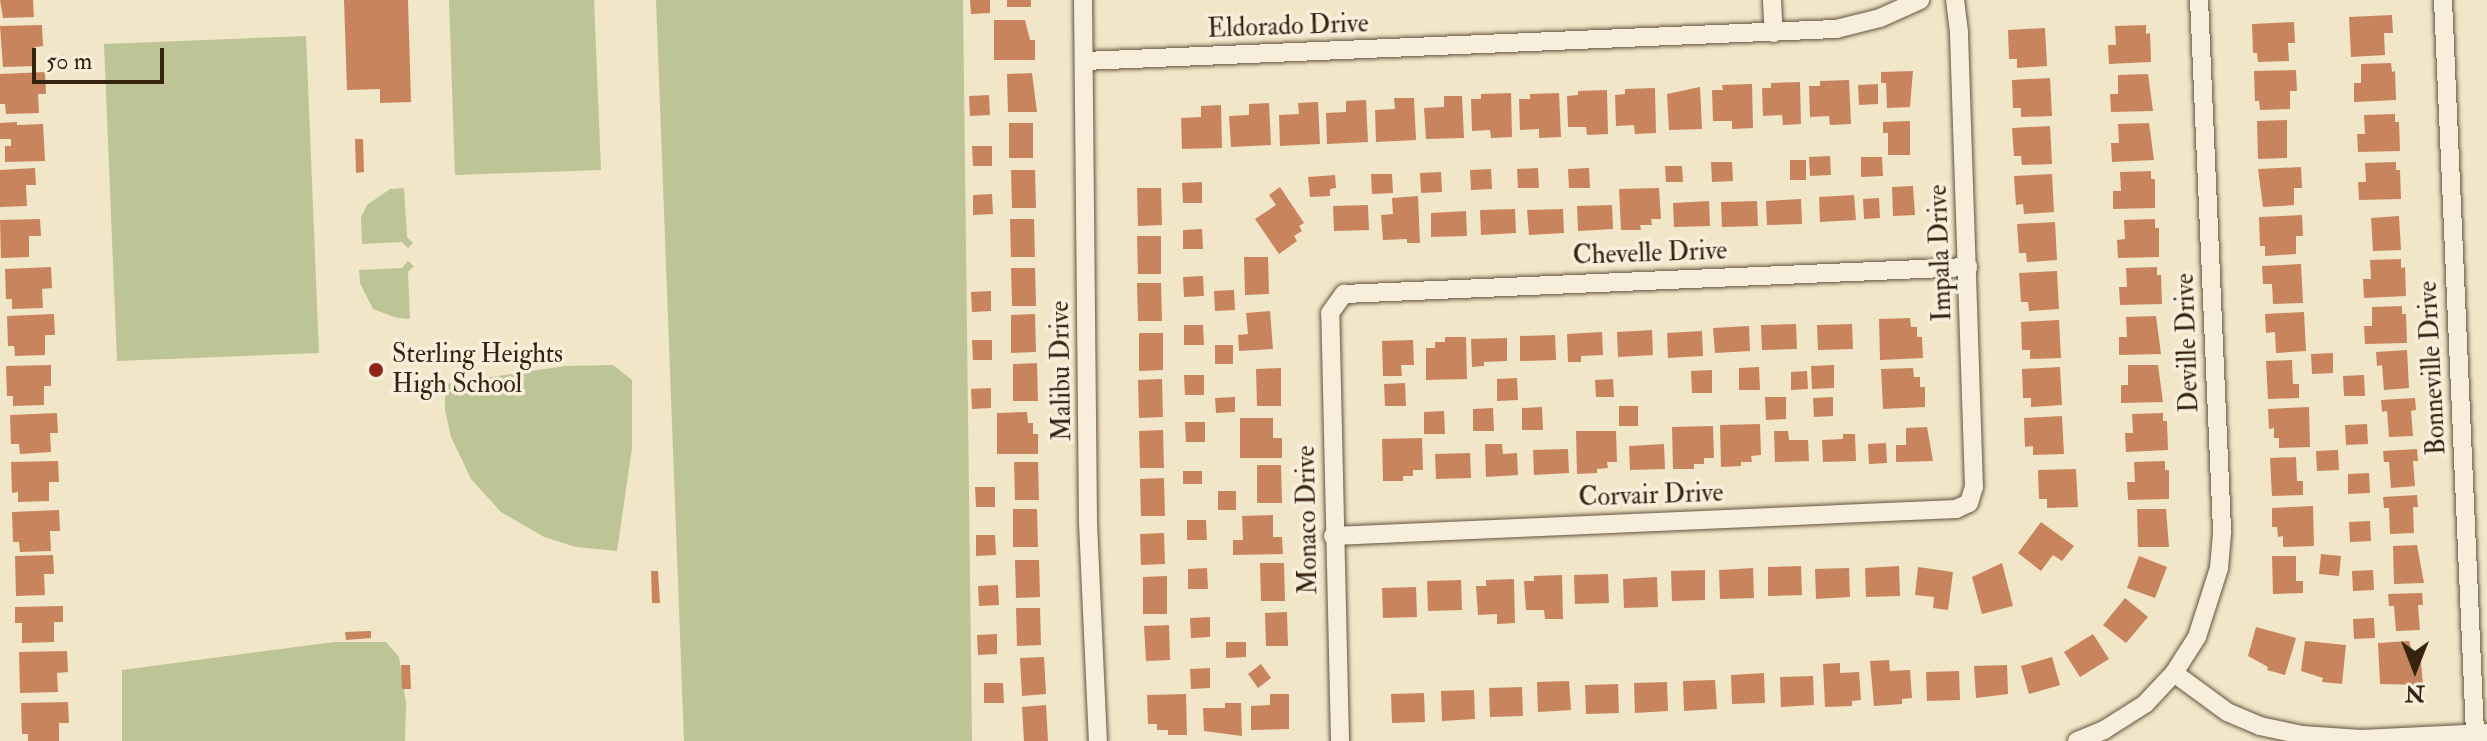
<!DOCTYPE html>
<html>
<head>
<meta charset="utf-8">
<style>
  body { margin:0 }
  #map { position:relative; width:2487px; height:741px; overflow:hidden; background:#f2e6c9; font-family:"IM FELL Double Pica",serif }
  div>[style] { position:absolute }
  .green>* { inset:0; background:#bdc495 }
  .building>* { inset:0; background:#c8845d }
  .roads { filter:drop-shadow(0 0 2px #64533e) drop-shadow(0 0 2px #64533e) }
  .minor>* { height:18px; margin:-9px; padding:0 9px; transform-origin:9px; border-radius:9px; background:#f7efdc }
  .dots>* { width:22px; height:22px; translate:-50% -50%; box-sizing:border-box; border:4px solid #f7efdc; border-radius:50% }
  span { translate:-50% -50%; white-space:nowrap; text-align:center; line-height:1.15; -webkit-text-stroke:7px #f7efdc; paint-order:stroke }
  .street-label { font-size:26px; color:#35220f }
  .poi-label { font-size:26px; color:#35220f }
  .left { translate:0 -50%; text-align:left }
  .north { position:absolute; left:2375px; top:629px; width:80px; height:80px; -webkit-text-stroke:6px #f7efdc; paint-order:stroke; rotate:180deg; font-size:22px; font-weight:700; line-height:32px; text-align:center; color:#35220f }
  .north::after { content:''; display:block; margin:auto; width:28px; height:36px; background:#35220f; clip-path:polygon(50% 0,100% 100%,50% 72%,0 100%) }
  .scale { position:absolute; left:32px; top:48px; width:132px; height:36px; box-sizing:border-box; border:4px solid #35220f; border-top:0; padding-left:10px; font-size:24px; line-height:28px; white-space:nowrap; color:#35220f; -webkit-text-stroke:6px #f7efdc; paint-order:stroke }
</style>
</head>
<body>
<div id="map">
  <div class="green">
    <div style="clip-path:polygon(449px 0,594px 0,601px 170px,455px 175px)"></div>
    <div style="clip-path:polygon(656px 0,963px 0,972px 741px,684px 741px)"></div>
    <div style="clip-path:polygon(306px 36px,319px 353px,117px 361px,104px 44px)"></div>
    <div style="clip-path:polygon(404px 188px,407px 237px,413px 243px,408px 248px,402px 242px,362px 244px,361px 217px,367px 205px,390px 189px)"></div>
    <div style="clip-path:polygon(408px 261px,414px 266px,408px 272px,410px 319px,397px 318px,373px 309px,360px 283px,359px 270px,402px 268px)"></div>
    <div style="clip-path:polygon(613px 365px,632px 380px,632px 448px,617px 551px,576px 547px,544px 537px,501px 512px,471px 479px,451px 437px,445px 410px,445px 384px,565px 366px)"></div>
    <div style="clip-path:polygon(334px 642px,386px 642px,399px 657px,406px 703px,405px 741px,122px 741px,122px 670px)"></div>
  </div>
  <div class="building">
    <div style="clip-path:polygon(0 0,33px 0,34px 17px,3px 18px)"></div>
    <div style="clip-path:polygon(344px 0,408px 0,411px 102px,380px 103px,380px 89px,347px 90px)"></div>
    <div style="clip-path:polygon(970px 0,990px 0,990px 13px,971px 14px)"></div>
    <div style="clip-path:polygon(1007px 0,1031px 0,1031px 7px,1007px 7px)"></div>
    <div style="clip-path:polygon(2392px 15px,2393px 33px,2384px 33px,2385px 55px,2351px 57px,2349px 17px)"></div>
    <div style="clip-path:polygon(994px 20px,1025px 20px,1030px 40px,1035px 40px,1035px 60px,994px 60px)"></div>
    <div style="clip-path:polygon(2294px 22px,2295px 43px,2288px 43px,2289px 61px,2258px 62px,2257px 53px,2253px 53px,2252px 24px)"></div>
    <div style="clip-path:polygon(42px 25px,43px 46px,35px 47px,36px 66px,3px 67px,0 26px)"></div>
    <div style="clip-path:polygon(2146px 25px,2146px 34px,2150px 33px,2151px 62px,2109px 64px,2108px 45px,2116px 45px,2115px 26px)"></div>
    <div style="clip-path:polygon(2045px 28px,2047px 66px,2017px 68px,2017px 59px,2009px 59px,2008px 30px)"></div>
    <div style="clip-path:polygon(2391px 63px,2392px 72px,2395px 71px,2396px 100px,2354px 102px,2354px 83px,2361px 83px,2361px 64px)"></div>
    <div style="clip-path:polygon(2296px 70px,2297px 91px,2290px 91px,2290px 109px,2260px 110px,2259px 101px,2255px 101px,2254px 71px)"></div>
    <div style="clip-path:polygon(1913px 71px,1910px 107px,1887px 108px,1886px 83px,1881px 83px,1881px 72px)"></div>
    <div style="clip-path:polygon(45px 72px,46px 94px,38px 94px,39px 113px,6px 114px,5px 104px,0 104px,0 74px)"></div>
    <div style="clip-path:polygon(1032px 73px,1037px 112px,1008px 112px,1007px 74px)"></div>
    <div style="clip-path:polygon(2148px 74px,2153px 111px,2111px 112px,2110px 94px,2118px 94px,2118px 75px)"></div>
    <div style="clip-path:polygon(2050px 78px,2052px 116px,2021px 117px,2021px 108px,2013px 108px,2012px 80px)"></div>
    <div style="clip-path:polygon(1849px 80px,1851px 124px,1830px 125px,1829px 116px,1810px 117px,1809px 86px,1820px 86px,1820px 81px)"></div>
    <div style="clip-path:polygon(1800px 82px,1801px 124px,1783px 125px,1782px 115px,1763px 116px,1762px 88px,1771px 88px,1771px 83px)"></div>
    <div style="clip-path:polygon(1752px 84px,1753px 128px,1732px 129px,1732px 121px,1713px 121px,1712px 90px,1723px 90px,1722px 85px)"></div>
    <div style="clip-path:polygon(1878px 84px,1878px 104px,1859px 105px,1858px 85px)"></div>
    <div style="clip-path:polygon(1700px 87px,1702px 129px,1669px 130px,1667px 94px)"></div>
    <div style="clip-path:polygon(1655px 88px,1656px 133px,1635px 134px,1634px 125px,1616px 126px,1615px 95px,1625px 94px,1625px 89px)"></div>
    <div style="clip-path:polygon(1607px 90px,1608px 134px,1587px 135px,1586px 127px,1568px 127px,1567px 96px,1578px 95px,1578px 91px)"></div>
    <div style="clip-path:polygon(1511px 93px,1512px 137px,1491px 138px,1490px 130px,1472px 131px,1471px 99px,1481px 99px,1481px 94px)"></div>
    <div style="clip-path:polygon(1559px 93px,1561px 137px,1539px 138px,1539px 129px,1520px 130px,1519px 99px,1530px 99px,1530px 94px)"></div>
    <div style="clip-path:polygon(989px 95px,990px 115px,970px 116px,969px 96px)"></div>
    <div style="clip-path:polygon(1444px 96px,1462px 96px,1464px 138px,1426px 139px,1424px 108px,1444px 107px)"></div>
    <div style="clip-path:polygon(1394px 98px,1414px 98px,1416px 140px,1376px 142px,1375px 110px,1395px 109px)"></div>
    <div style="clip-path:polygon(1366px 100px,1368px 142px,1327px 144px,1326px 113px,1346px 112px,1346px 101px)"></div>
    <div style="clip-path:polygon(1318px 102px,1320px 144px,1280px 146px,1279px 115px,1299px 114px,1298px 103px)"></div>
    <div style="clip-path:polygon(1269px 103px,1271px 145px,1231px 147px,1229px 116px,1249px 115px,1249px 104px)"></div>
    <div style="clip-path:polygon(1221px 105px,1222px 148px,1182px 149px,1181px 118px,1201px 117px,1201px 106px)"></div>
    <div style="clip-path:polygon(2395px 114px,2395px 122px,2399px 122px,2400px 151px,2358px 152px,2357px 134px,2365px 134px,2364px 115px)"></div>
    <div style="clip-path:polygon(2287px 120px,2287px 158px,2258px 159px,2257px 121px)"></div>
    <div style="clip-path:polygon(1910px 121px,1910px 155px,1888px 155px,1888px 133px,1883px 133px,1883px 122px)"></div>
    <div style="clip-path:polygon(17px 122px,17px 125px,43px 124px,45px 161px,5px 162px,5px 146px,11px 146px,11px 139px,0 139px,0 123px)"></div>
    <div style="clip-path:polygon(1009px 123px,1033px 123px,1033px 158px,1009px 158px)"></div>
    <div style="clip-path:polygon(2149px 123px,2154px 160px,2112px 162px,2111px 143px,2119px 143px,2118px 124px)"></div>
    <div style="clip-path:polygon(2050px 126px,2052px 164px,2022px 165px,2021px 156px,2014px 156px,2012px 128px)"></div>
    <div style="clip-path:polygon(355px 139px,363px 139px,364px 172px,356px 173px)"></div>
    <div style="clip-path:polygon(972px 146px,992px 146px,992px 166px,973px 166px)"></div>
    <div style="clip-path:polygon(1830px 156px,1831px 175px,1810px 176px,1809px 157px)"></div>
    <div style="clip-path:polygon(1861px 157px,1882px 157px,1883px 176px,1861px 177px)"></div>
    <div style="clip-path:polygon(1790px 160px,1806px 160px,1806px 180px,1790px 180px)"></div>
    <div style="clip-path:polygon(1711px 162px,1732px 162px,1733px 181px,1712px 182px)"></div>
    <div style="clip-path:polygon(2396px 162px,2396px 170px,2400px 170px,2401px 199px,2359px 200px,2358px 182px,2366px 182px,2365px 163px)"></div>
    <div style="clip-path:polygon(1665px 166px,1682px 166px,1683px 182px,1666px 182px)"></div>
    <div style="clip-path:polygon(2301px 167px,2302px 188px,2294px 188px,2294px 205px,2263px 207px,2258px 169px)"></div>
    <div style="clip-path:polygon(35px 168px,36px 185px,26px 185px,27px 206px,0 207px,0 170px)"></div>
    <div style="clip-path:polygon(1538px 168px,1539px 188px,1518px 188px,1517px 169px)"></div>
    <div style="clip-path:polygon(1589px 168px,1590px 188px,1569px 188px,1568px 169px)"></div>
    <div style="clip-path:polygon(1491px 169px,1492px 189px,1471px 190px,1470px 170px)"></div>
    <div style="clip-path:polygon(1011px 170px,1035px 170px,1036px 208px,1012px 208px)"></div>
    <div style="clip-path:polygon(2151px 171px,2151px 179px,2155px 179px,2155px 208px,2113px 209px,2113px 191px,2121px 191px,2120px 172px)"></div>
    <div style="clip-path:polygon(1441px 172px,1442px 192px,1421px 193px,1420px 173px)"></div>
    <div style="clip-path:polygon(1371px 174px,1392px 174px,1393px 193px,1372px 194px)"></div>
    <div style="clip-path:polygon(2052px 174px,2054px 212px,2024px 214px,2023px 204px,2016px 205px,2014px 176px)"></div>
    <div style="clip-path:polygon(1335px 175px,1336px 188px,1330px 189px,1330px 196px,1310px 197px,1308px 177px)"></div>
    <div style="clip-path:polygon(1202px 182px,1202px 203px,1183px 203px,1182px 183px)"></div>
    <div style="clip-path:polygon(1913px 186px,1915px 215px,1893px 216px,1892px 187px)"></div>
    <div style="clip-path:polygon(1280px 187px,1304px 223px,1299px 226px,1302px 231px,1294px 236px,1297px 241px,1279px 254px,1255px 219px,1276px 205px,1269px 195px)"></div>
    <div style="clip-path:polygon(1137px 188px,1161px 188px,1162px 225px,1138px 226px)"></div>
    <div style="clip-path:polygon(1659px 188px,1661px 219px,1651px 219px,1652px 225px,1640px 225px,1641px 230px,1621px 230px,1619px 189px)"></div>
    <div style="clip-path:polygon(992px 194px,993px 214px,973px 215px,973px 195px)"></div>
    <div style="clip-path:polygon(1854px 195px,1856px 220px,1820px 222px,1819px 197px)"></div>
    <div style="clip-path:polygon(1418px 196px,1420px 243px,1407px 243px,1407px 239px,1383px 240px,1381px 215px,1393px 214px,1392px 198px)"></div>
    <div style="clip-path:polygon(1879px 198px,1880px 218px,1864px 219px,1863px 199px)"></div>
    <div style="clip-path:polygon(1801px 199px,1802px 224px,1767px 225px,1766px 201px)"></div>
    <div style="clip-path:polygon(1709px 201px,1710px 226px,1674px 227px,1673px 203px)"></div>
    <div style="clip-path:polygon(1757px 201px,1758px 226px,1722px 227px,1721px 202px)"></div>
    <div style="clip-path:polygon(1368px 205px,1369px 230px,1334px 231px,1333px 206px)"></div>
    <div style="clip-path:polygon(1612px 205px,1613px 229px,1578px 231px,1577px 206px)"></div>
    <div style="clip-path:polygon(1515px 209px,1516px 233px,1481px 235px,1480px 210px)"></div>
    <div style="clip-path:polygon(1563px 209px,1564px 233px,1529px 235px,1527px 210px)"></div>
    <div style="clip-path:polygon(1466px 211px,1467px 236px,1431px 237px,1431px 213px)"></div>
    <div style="clip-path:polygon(2302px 215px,2303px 236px,2296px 236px,2296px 254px,2265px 256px,2265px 246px,2260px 246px,2259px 217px)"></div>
    <div style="clip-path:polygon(2399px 216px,2401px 250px,2373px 251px,2371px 218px)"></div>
    <div style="clip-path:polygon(40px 219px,41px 236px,29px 236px,29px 257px,1px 258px,0 220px)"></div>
    <div style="clip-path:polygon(1010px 219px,1034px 219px,1035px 257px,1011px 257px)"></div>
    <div style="clip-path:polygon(2155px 219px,2155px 228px,2159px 228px,2159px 257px,2118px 258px,2117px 240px,2125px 239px,2124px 220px)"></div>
    <div style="clip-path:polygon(2055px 222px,2057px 260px,2027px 262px,2026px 253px,2019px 253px,2017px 224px)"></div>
    <div style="clip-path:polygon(1202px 229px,1203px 249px,1183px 249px,1183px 230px)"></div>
    <div style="clip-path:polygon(1137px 236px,1161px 236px,1161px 274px,1138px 274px)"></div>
    <div style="clip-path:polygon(1244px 257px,1268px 257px,1269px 294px,1245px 295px)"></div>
    <div style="clip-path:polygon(2401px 259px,2401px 268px,2405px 267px,2406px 296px,2364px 298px,2363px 279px,2371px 279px,2370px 260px)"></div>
    <div style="clip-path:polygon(2301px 264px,2303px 303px,2273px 304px,2272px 284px,2263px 284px,2262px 266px)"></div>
    <div style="clip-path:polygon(51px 267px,52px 288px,42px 289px,43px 308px,12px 309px,12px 299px,6px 299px,5px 269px)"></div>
    <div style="clip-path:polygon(2157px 267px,2157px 275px,2161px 275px,2162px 304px,2120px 305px,2119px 287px,2127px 287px,2126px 268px)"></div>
    <div style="clip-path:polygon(1011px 268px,1035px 268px,1036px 306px,1012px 306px)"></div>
    <div style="clip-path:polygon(2057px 271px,2059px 309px,2029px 311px,2028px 302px,2021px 302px,2019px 273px)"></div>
    <div style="clip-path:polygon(1203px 276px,1204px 296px,1184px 297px,1183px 277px)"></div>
    <div style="clip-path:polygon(1137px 283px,1161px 283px,1162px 321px,1138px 321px)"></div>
    <div style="clip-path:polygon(1234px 290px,1235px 310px,1215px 311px,1214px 291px)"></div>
    <div style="clip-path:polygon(991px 291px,991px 311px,972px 312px,971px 292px)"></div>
    <div style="clip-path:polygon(2402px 306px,2402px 314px,2406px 314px,2407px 343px,2365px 344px,2364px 326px,2372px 326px,2372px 307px)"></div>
    <div style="clip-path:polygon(1270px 311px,1273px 349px,1239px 351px,1238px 335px,1248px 334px,1246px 313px)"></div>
    <div style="clip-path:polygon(2304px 312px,2306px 351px,2276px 353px,2275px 332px,2266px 333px,2265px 314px)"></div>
    <div style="clip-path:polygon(54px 314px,55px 335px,45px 335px,45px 355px,15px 356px,14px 346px,8px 346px,7px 316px)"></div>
    <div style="clip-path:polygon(1035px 314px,1036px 352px,1011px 353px,1011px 315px)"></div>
    <div style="clip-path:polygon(2156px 316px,2161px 354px,2119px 355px,2119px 337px,2127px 337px,2126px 317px)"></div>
    <div style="clip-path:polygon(1910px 318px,1911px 327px,1917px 327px,1917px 337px,1922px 337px,1923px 358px,1880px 360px,1879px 319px)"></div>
    <div style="clip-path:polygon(2059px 320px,2061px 358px,2030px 359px,2030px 350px,2022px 350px,2021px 322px)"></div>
    <div style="clip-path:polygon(1796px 324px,1797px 349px,1762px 350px,1761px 325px)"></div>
    <div style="clip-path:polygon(1852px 324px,1853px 349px,1818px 350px,1817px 325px)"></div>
    <div style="clip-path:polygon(1184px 325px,1203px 325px,1204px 345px,1184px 345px)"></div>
    <div style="clip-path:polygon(1749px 326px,1750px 351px,1715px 353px,1713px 328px)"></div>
    <div style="clip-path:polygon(1652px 330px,1653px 355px,1618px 357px,1617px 332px)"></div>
    <div style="clip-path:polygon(1702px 331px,1703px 356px,1668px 358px,1667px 333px)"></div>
    <div style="clip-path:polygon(1602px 332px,1603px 355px,1581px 356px,1581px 362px,1568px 362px,1567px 334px)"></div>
    <div style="clip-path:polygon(1139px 333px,1163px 333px,1163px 370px,1139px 371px)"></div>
    <div style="clip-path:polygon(1555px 335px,1556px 360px,1520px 361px,1520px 336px)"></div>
    <div style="clip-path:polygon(1445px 337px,1466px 337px,1467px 379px,1426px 380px,1426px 348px,1435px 348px,1435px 342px,1445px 342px)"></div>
    <div style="clip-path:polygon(1507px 338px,1507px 361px,1484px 362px,1484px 366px,1472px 367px,1471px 339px)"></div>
    <div style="clip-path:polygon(972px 340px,992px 340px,992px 360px,973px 360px)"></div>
    <div style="clip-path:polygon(1413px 340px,1414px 365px,1401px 365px,1402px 376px,1383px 376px,1382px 341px)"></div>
    <div style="clip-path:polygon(1215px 345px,1233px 345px,1233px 364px,1215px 364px)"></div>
    <div style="clip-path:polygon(2407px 350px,2409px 388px,2384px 390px,2382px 365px,2377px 366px,2376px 352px)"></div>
    <div style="clip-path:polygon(2333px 353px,2333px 373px,2312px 374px,2311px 354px)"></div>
    <div style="clip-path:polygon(2292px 360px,2293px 384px,2299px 384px,2299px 398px,2268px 399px,2266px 361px)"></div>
    <div style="clip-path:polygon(1037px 363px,1038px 401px,1013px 401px,1013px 364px)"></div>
    <div style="clip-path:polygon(51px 365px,51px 386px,44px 386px,44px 405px,13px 406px,13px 396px,7px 396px,6px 366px)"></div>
    <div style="clip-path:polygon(1834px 365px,1834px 388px,1812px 389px,1811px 366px)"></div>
    <div style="clip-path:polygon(2128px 365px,2158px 365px,2163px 402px,2121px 403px,2121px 385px,2128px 385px)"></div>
    <div style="clip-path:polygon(1759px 367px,1760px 390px,1739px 390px,1739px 368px)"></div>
    <div style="clip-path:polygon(2060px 367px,2062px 405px,2031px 407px,2031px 398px,2023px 398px,2022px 369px)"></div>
    <div style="clip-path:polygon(1281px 368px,1281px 406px,1257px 406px,1256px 369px)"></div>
    <div style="clip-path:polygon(1913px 368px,1914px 377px,1920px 377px,1920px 387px,1925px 387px,1925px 407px,1883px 409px,1881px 369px)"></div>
    <div style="clip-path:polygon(1712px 370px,1712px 393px,1692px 393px,1691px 371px)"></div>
    <div style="clip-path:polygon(1807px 371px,1808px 389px,1791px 390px,1791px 372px)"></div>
    <div style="clip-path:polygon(1184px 375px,1204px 375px,1204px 395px,1185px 395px)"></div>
    <div style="clip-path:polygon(2364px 375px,2365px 396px,2344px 396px,2343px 376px)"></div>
    <div style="clip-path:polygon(1517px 378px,1518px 400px,1497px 401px,1497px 379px)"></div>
    <div style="clip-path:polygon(1162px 379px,1163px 417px,1139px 418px,1138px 380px)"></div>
    <div style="clip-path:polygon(1613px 379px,1614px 397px,1596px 397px,1595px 380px)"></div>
    <div style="clip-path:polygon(1405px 383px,1406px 406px,1385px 406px,1384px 384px)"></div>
    <div style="clip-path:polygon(991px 388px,991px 408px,972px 409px,971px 389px)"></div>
    <div style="clip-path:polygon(1235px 397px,1235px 412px,1216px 413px,1215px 398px)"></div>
    <div style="clip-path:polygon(1765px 397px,1786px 397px,1786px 419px,1766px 420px)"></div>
    <div style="clip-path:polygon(1833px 397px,1833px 416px,1814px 417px,1813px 398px)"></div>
    <div style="clip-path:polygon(2415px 398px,2416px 410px,2411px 411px,2413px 436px,2389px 437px,2387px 411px,2382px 412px,2381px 400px)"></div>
    <div style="clip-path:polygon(1619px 406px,1638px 406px,1638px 426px,1619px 426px)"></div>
    <div style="clip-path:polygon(1542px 407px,1543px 430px,1522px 430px,1522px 408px)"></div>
    <div style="clip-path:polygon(2309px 407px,2310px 447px,2279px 448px,2279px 438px,2274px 438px,2274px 428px,2269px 429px,2268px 409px)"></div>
    <div style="clip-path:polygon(1493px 408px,1494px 431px,1473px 431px,1473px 409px)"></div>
    <div style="clip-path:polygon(1444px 411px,1445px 434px,1424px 434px,1424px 412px)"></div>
    <div style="clip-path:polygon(1027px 412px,1028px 423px,1033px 423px,1033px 434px,1038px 434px,1038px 454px,997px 454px,997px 413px)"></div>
    <div style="clip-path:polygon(57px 413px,58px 433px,50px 433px,51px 452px,20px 454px,19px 444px,11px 444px,10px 415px)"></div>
    <div style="clip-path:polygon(2163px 413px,2163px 421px,2167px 421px,2168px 450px,2126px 452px,2125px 433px,2133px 433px,2132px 414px)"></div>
    <div style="clip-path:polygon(2062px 416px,2064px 454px,2033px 455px,2033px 446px,2025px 447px,2024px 418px)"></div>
    <div style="clip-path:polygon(1240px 418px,1273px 418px,1273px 438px,1282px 438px,1282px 458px,1240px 458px)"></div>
    <div style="clip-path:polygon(1185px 422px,1205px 422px,1205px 442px,1186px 442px)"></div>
    <div style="clip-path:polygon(1760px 424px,1761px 455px,1751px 456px,1752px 462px,1741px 462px,1741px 466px,1721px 467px,1720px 425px)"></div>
    <div style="clip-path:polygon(2367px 424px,2368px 444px,2346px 445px,2345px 425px)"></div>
    <div style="clip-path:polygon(1713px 426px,1714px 458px,1704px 458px,1704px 464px,1694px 464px,1694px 469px,1673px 469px,1672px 427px)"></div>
    <div style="clip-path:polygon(1927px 427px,1933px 461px,1896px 462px,1896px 445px,1906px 445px,1906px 428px)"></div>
    <div style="clip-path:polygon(1163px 430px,1164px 468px,1140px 468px,1139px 431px)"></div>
    <div style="clip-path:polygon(1576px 431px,1616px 431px,1617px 462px,1607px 462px,1608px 468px,1597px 469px,1597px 473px,1577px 474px)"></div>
    <div style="clip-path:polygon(1774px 431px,1788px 431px,1789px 440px,1808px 440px,1809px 461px,1775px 462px)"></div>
    <div style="clip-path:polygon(1843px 434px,1855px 434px,1856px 461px,1823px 462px,1822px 440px,1843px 439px)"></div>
    <div style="clip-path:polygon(1422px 438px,1423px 470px,1413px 470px,1413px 476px,1403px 476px,1403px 481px,1383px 481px,1382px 439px)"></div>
    <div style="clip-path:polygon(1886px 443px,1887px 463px,1869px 464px,1868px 444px)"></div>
    <div style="clip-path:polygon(1485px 444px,1502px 444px,1503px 454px,1517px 453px,1518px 475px,1486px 477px)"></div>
    <div style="clip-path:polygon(1664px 444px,1665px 469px,1630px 470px,1629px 446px)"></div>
    <div style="clip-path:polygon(1568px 449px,1569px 473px,1534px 475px,1533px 450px)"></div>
    <div style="clip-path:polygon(2417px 449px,2418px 461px,2413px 461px,2415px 486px,2391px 488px,2389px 462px,2384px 462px,2383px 451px)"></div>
    <div style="clip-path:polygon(2338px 450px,2339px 470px,2317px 471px,2316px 451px)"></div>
    <div style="clip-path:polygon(1470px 453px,1471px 478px,1436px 479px,1435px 454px)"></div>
    <div style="clip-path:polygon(2296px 457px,2297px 481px,2303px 481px,2303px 495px,2272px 496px,2270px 458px)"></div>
    <div style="clip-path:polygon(58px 461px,59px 482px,49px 482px,49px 501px,18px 502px,18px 492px,12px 493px,11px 462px)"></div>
    <div style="clip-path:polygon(2165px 461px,2165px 470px,2169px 470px,2169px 499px,2128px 500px,2127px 482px,2135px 482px,2134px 462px)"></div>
    <div style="clip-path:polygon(1014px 462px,1038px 462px,1039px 500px,1015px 500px)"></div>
    <div style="clip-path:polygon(1257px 465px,1281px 465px,1282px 503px,1257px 503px)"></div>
    <div style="clip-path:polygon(2076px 469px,2078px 507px,2047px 508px,2047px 499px,2039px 499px,2038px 470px)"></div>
    <div style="clip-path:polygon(1183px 471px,1202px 471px,1202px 484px,1183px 484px)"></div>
    <div style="clip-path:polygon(2369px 473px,2370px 493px,2348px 494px,2348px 474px)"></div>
    <div style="clip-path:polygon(1164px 478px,1165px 516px,1141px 516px,1140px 479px)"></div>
    <div style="clip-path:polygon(975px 487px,995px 487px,995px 507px,976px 507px)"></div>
    <div style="clip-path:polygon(1218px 491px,1236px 491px,1236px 510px,1218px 510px)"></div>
    <div style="clip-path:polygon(2417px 495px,2418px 507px,2413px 507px,2414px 533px,2390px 534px,2389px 508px,2384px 508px,2383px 497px)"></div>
    <div style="clip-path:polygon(2313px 506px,2314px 546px,2283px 547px,2283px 536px,2278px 537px,2277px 527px,2272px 527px,2272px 508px)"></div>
    <div style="clip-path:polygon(1013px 509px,1037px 509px,1038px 547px,1013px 547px)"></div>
    <div style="clip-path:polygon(2137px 509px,2166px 509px,2169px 547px,2138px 547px)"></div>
    <div style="clip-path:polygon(59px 510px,60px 531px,50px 531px,51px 551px,20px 552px,19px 542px,13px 542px,12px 512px)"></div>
    <div style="clip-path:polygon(1273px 515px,1273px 537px,1282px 537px,1283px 554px,1233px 555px,1233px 540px,1243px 540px,1242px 516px)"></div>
    <div style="clip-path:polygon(1187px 520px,1206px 520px,1207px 540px,1187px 540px)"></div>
    <div style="clip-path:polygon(2370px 521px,2371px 541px,2350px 542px,2349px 522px)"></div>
    <div style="clip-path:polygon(2041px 522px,2074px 546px,2062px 561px,2053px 555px,2041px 571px,2018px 553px)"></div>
    <div style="clip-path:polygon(1164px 533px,1165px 564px,1141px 565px,1140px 534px)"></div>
    <div style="clip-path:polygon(976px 535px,995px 535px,996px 555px,976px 556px)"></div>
    <div style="clip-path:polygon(2417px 545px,2424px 583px,2394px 584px,2393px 546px)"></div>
    <div style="clip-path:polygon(2321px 554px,2341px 556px,2339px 576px,2319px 574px)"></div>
    <div style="clip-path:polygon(53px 555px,54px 574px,44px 574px,45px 595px,16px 596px,15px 556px)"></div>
    <div style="clip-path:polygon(2139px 556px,2167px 567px,2155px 598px,2127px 588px)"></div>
    <div style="clip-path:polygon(2272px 556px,2296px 556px,2296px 581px,2303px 581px,2303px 593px,2273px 594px)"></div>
    <div style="clip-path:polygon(1015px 560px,1039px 560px,1040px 597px,1016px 598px)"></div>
    <div style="clip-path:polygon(1260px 563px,1284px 563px,1285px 601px,1261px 601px)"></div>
    <div style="clip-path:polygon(2002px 563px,2013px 606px,1982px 614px,1972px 577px)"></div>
    <div style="clip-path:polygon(1801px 566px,1802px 595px,1768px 596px,1768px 567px)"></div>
    <div style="clip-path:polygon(1899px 566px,1900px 596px,1866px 597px,1865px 568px)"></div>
    <div style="clip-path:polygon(1918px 567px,1953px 572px,1948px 610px,1933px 608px,1934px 597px,1915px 595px)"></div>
    <div style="clip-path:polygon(1207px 568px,1208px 589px,1188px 589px,1188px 569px)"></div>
    <div style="clip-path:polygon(1753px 568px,1754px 598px,1720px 599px,1719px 570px)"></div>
    <div style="clip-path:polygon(1849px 568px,1850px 597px,1816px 599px,1815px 569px)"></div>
    <div style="clip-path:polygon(1705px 570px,1705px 600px,1672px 601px,1671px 571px)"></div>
    <div style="clip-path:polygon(2373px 570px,2374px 590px,2353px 591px,2352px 571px)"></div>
    <div style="clip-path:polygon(651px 571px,658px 571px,660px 603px,652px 603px)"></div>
    <div style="clip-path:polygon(1608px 574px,1609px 603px,1575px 604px,1574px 575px)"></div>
    <div style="clip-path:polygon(1562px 575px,1563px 619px,1545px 619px,1544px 610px,1526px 610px,1524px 581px,1534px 581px,1534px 576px)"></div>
    <div style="clip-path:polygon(1167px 576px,1167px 614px,1143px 614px,1143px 577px)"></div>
    <div style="clip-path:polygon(1657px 577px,1658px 607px,1624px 608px,1623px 579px)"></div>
    <div style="clip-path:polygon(1514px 579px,1515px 623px,1497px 624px,1497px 614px,1478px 615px,1476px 586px,1486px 586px,1486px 580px)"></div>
    <div style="clip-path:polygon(1461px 580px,1462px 610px,1428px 611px,1427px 581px)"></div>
    <div style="clip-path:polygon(998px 585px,999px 605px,979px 606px,978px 586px)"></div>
    <div style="clip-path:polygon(1416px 587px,1417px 617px,1383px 618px,1382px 588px)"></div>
    <div style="clip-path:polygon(2422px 593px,2423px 605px,2418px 605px,2420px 630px,2396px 631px,2394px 606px,2389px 606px,2388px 594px)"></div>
    <div style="clip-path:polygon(2125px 598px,2148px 617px,2126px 643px,2103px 625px)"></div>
    <div style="clip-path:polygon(63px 606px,63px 622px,54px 622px,54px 642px,22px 643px,22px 623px,15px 623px,15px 607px)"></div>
    <div style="clip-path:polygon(1016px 608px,1040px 608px,1041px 645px,1017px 646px)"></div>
    <div style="clip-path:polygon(1287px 612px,1288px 646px,1266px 646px,1265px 613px)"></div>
    <div style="clip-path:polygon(1210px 617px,1210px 637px,1191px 638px,1190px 618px)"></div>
    <div style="clip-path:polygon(2374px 618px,2375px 638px,2354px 639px,2353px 619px)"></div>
    <div style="clip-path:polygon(1169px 625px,1170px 660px,1146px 661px,1144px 626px)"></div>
    <div style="clip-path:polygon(2256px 627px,2296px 638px,2285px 675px,2267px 670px,2268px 667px,2248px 656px)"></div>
    <div style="clip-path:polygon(371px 631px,371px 638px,346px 640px,345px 632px)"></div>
    <div style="clip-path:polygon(997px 634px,997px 654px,978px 655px,977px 635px)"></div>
    <div style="clip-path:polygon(2093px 634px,2109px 659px,2080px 677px,2064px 652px)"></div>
    <div style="clip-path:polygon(2305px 641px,2346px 645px,2342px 684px,2322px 682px,2323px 678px,2301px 671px)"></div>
    <div style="clip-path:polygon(2409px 641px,2415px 663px,2421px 662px,2423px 685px,2380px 684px,2378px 643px)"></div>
    <div style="clip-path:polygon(1226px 642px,1246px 642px,1246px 657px,1226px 658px)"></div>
    <div style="clip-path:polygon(67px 651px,68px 672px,57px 673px,58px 692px,20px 693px,19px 652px)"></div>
    <div style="clip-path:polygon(1044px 657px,1046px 694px,1022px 696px,1020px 658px)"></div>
    <div style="clip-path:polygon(2052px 657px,2060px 685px,2029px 694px,2021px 666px)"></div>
    <div style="clip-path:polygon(1889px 660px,1890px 671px,1910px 670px,1912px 698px,1902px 699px,1902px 704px,1874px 706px,1870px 661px)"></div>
    <div style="clip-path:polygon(1840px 663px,1840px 673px,1859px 672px,1861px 700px,1852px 701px,1852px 706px,1825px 707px,1823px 664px)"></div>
    <div style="clip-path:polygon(1261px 664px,1271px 678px,1258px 688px,1248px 674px)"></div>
    <div style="clip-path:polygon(401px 665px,410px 665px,411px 689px,402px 689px)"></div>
    <div style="clip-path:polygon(2007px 665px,2008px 694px,1976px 698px,1974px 666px)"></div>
    <div style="clip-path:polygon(1210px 668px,1210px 688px,1191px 689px,1190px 669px)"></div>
    <div style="clip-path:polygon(1959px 671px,1960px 700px,1927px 701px,1926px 672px)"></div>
    <div style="clip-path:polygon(1764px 673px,1765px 703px,1732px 704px,1731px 675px)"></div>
    <div style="clip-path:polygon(1813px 676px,1814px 705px,1781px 707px,1780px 677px)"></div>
    <div style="clip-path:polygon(1715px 680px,1717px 709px,1684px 711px,1683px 681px)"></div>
    <div style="clip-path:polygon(1569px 681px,1571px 710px,1538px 712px,1537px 682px)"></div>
    <div style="clip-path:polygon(1667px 682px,1668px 711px,1635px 713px,1634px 683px)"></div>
    <div style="clip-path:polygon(984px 683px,1003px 683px,1004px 703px,984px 703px)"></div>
    <div style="clip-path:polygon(1618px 684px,1619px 713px,1586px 714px,1585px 685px)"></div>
    <div style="clip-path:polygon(1522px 687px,1523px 716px,1490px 717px,1489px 688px)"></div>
    <div style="clip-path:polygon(1474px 690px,1475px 719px,1442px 721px,1441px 691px)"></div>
    <div style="clip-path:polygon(1424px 693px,1425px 722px,1392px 723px,1391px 694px)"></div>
    <div style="clip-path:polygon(1186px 694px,1187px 735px,1168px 735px,1168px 730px,1157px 730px,1157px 724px,1148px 724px,1147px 695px)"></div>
    <div style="clip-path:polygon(1270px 694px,1289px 694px,1289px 729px,1251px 730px,1251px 706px,1270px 705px)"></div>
    <div style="clip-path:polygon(68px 702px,69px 723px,59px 723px,59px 741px,28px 741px,28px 734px,22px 734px,21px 703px)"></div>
    <div style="clip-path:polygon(1225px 703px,1241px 703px,1242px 736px,1204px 731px,1203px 708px,1225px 708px)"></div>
    <div style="clip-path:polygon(1046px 705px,1048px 741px,1024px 741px,1022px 707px)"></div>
  </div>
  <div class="roads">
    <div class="minor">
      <div style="left:1083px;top:0;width:523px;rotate:89.45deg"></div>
      <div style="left:1088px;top:523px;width:218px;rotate:87.4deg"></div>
      <div style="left:1772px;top:0;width:33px;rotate:87deg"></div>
      <div style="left:2443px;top:0;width:735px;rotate:87.5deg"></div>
      <div style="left:1084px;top:61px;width:753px;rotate:-2.44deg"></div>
      <div style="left:1836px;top:29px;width:45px;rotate:-14deg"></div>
      <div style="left:1880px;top:18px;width:44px;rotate:-24.2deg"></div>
      <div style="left:1333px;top:536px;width:624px;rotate:-2.48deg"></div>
      <div style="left:1956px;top:509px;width:14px;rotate:-25deg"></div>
      <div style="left:1969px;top:503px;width:17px;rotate:-73deg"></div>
      <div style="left:1974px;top:487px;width:455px;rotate:-91.9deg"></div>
      <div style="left:1959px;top:32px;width:32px;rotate:-97deg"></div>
      <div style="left:2174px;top:673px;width:66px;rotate:36.3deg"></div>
      <div style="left:2227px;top:712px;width:36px;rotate:23deg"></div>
      <div style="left:2260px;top:726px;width:43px;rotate:12.1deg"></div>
      <div style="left:2302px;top:735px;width:59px;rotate:3.9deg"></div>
      <div style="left:2361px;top:739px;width:126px;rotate:-2.7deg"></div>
      <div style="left:1340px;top:741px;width:428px;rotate:-91.3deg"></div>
      <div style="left:1330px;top:313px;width:24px;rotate:-54deg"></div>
      <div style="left:1344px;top:294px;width:625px;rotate:-2.48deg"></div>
      <div style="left:2077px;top:741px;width:29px;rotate:-22deg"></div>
      <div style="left:2104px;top:730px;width:49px;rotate:-32.4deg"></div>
      <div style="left:2145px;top:704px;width:42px;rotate:-46.9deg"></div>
      <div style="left:2174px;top:673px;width:43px;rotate:-57.4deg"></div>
      <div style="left:2197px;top:637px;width:72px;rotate:-72.3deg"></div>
      <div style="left:2219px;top:568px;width:38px;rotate:-85deg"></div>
      <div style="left:2222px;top:530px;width:530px;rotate:-92.48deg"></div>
    </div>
  </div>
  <div class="dots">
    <div style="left:376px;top:370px;background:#8f2418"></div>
  </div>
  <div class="street-label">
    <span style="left:1288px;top:27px;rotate:-2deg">Eldorado Drive</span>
    <span style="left:1941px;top:253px;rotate:-92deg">Impala Drive</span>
    <span style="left:1650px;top:254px;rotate:-2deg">Chevelle Drive</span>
    <span style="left:2188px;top:343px;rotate:-92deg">Deville Drive</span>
    <span style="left:2433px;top:368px;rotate:-93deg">Bonneville Drive</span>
    <span style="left:1062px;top:371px;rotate:-91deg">Malibu Drive</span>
    <span style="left:1651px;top:496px;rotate:-2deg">Corvair Drive</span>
    <span style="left:1308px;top:520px;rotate:-91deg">Monaco Drive</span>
  </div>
  <div class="poi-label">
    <span class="left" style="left:392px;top:370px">Sterling Heights<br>High School</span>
  </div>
  <div class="north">N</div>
  <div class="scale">50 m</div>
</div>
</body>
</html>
